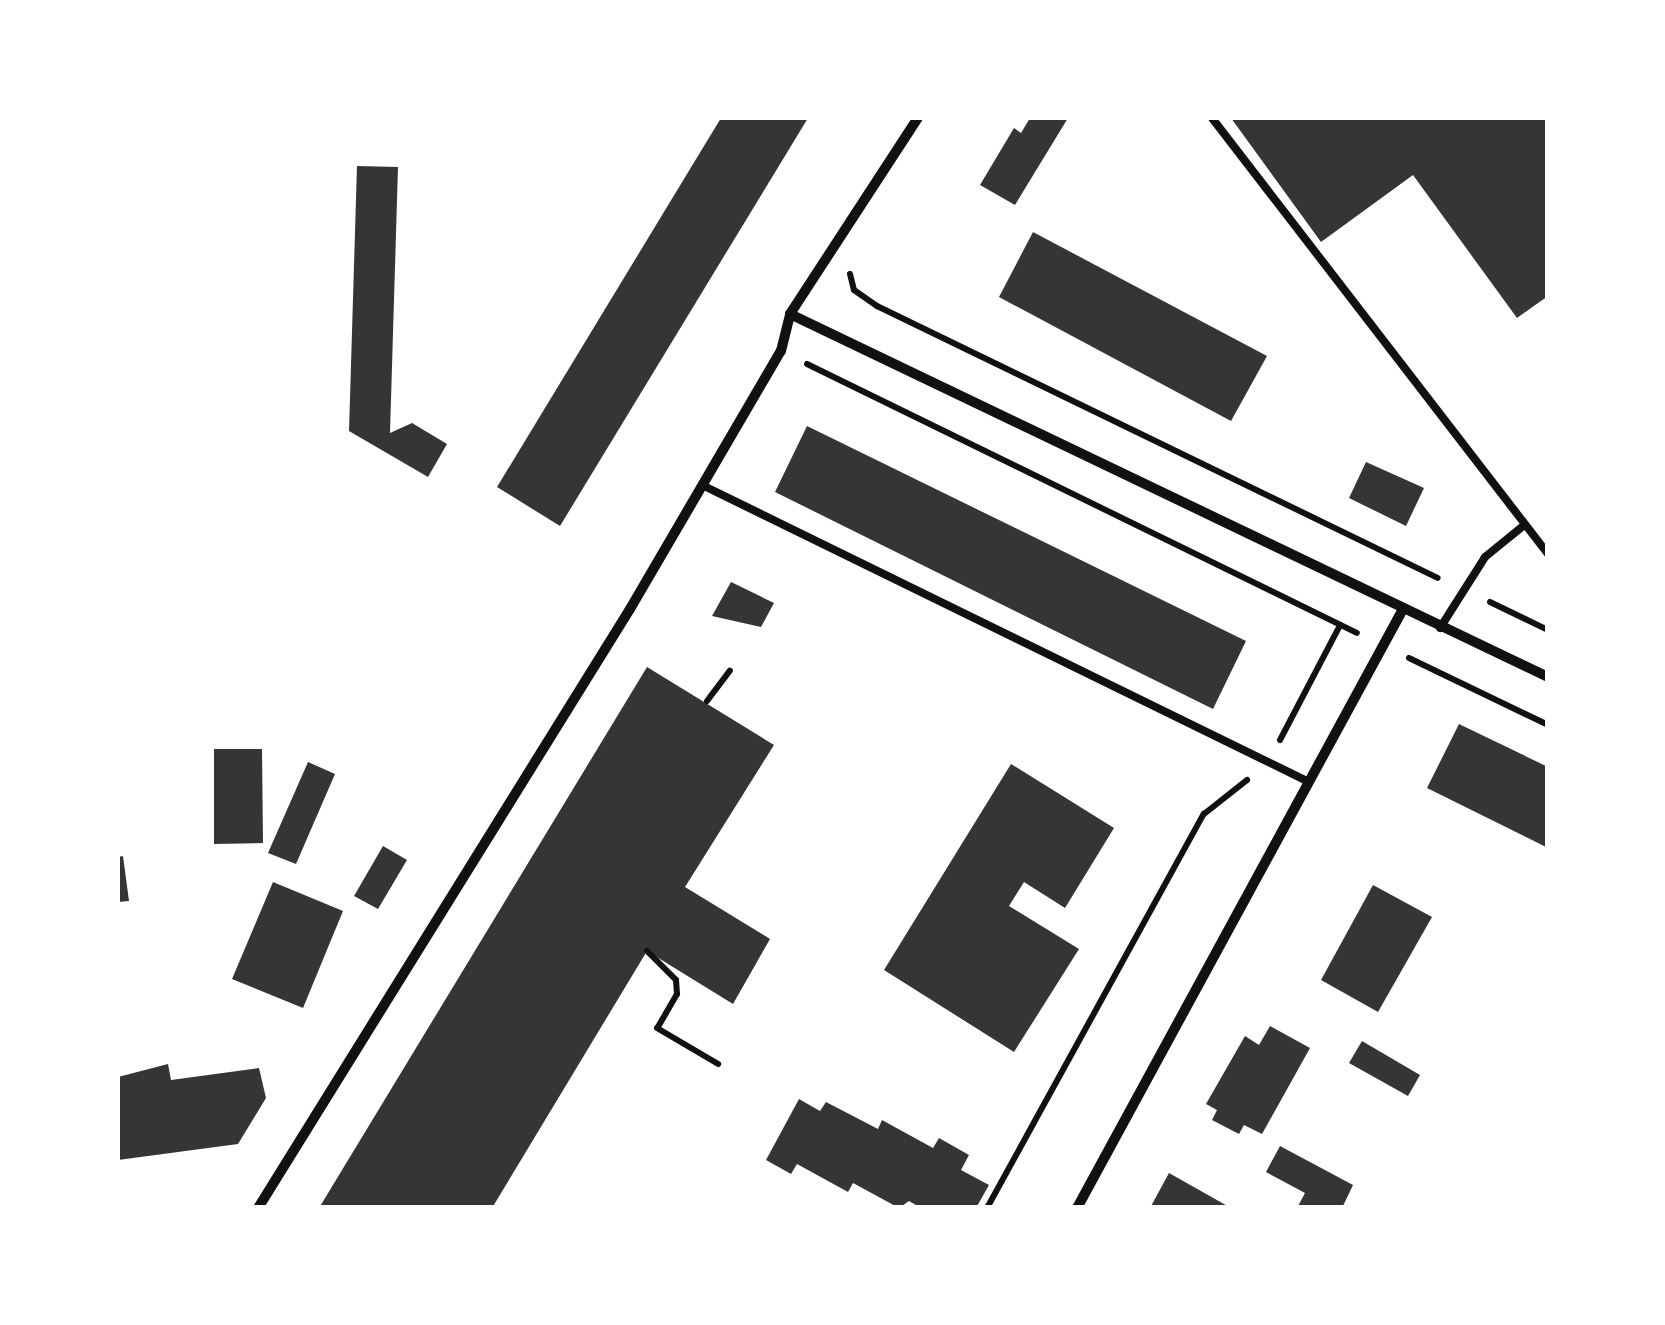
<!DOCTYPE html>
<html>
<head>
<meta charset="utf-8">
<style>
  body { margin:0 }
  #map { position:relative; width:1665px; height:1325px; overflow:hidden; background:#fff; font-family:"Noto Sans",sans-serif }
  div>[style] { position:absolute }
  .building>* { inset:0; background:#353535 }
  .path>* { height:6px; margin:-3px; padding:0 3px; transform-origin:3px; border-radius:3px; background:#111 }
  .service>* { height:8px; margin:-4px; padding:0 4px; transform-origin:4px; border-radius:4px; background:#111 }
  .minor>* { height:10px; margin:-5px; padding:0 5px; transform-origin:5px; border-radius:5px; background:#111 }
  span { translate:-50% -50%; white-space:nowrap; text-align:center; line-height:1.15; -webkit-text-stroke:8px #fff; paint-order:stroke }
  .frame { position:absolute; inset:0; border:120px solid #fff; pointer-events:none }
</style>
</head>
<body>
<div id="map">
  <div class="building">
    <div style="clip-path:polygon(721px 118px,808px 118px,560px 526px,497px 487px)"></div>
    <div style="clip-path:polygon(1030px 118px,1068px 118px,1015px 205px,980px 185px,1014px 128px,1021px 133px)"></div>
    <div style="clip-path:polygon(1231px 118px,1548px 118px,1548px 296px,1517px 318px,1413px 175px,1321px 242px)"></div>
    <div style="clip-path:polygon(357px 166px,398px 167px,390px 433px,412px 423px,447px 444px,428px 477px,349px 431px)"></div>
    <div style="clip-path:polygon(1033px 232px,1267px 356px,1231px 421px,999px 297px)"></div>
    <div style="clip-path:polygon(807px 426px,1246px 641px,1213px 709px,775px 492px)"></div>
    <div style="clip-path:polygon(1366px 462px,1424px 488px,1406px 526px,1349px 498px)"></div>
    <div style="clip-path:polygon(731px 582px,774px 603px,761px 627px,712px 616px)"></div>
    <div style="clip-path:polygon(647px 667px,774px 745px,685px 887px,770px 939px,733px 1004px,647px 951px,492px 1208px,319px 1208px)"></div>
    <div style="clip-path:polygon(1459px 724px,1548px 767px,1548px 848px,1427px 788px)"></div>
    <div style="clip-path:polygon(214px 749px,262px 749px,263px 843px,214px 844px)"></div>
    <div style="clip-path:polygon(308px 762px,335px 774px,296px 864px,268px 853px)"></div>
    <div style="clip-path:polygon(1011px 764px,1114px 828px,1065px 908px,1024px 882px,1009px 906px,1079px 949px,1014px 1052px,884px 970px)"></div>
    <div style="clip-path:polygon(383px 846px,407px 860px,378px 909px,354px 896px)"></div>
    <div style="clip-path:polygon(123px 856px,129px 901px,118px 902px,118px 857px)"></div>
    <div style="clip-path:polygon(273px 882px,343px 911px,303px 1008px,232px 979px)"></div>
    <div style="clip-path:polygon(1373px 885px,1432px 917px,1378px 1012px,1321px 980px)"></div>
    <div style="clip-path:polygon(1270px 1026px,1310px 1048px,1262px 1134px,1244px 1125px,1239px 1134px,1212px 1120px,1217px 1110px,1206px 1104px,1245px 1036px,1259px 1045px)"></div>
    <div style="clip-path:polygon(1362px 1041px,1420px 1075px,1408px 1096px,1349px 1063px)"></div>
    <div style="clip-path:polygon(168px 1064px,171px 1080px,259px 1068px,266px 1098px,238px 1144px,118px 1160px,118px 1077px)"></div>
    <div style="clip-path:polygon(799px 1099px,820px 1111px,826px 1102px,878px 1129px,882px 1120px,933px 1148px,939px 1138px,969px 1155px,961px 1170px,989px 1185px,976px 1208px,921px 1208px,909px 1201px,899px 1208px,853px 1183px,848px 1192px,797px 1164px,791px 1174px,766px 1160px)"></div>
    <div style="clip-path:polygon(1280px 1146px,1353px 1185px,1342px 1208px,1297px 1208px,1305px 1193px,1266px 1172px)"></div>
    <div style="clip-path:polygon(1169px 1173px,1231px 1208px,1150px 1208px)"></div>
  </div>
  <div class="path">
    <div style="left:850px;top:274px;width:16px;rotate:76deg"></div>
    <div style="left:854px;top:290px;width:28px;rotate:35deg"></div>
    <div style="left:877px;top:306px;width:623px;rotate:25.87deg"></div>
    <div style="left:807px;top:364px;width:612px;rotate:26.06deg"></div>
    <div style="left:1490px;top:602px;width:64px;rotate:25.8deg"></div>
    <div style="left:1409px;top:658px;width:154px;rotate:25.7deg"></div>
    <div style="left:707px;top:701px;width:38px;rotate:-53deg"></div>
    <div style="left:1280px;top:740px;width:130px;rotate:-62.4deg"></div>
    <div style="left:647px;top:951px;width:41px;rotate:45deg"></div>
    <div style="left:676px;top:980px;width:14px;rotate:86deg"></div>
    <div style="left:677px;top:994px;width:39px;rotate:120deg"></div>
    <div style="left:657px;top:1028px;width:71px;rotate:30.5deg"></div>
    <div style="left:987px;top:1208px;width:450px;rotate:-61.2deg"></div>
    <div style="left:1204px;top:814px;width:55px;rotate:-38.3deg"></div>
  </div>
  <div class="service">
    <div style="left:1212px;top:118px;width:550px;rotate:52.38deg"></div>
    <div style="left:702px;top:485px;width:676px;rotate:26.07deg"></div>
    <div style="left:1440px;top:628px;width:84px;rotate:-57.6deg"></div>
    <div style="left:1485px;top:557px;width:49px;rotate:-39.2deg"></div>
  </div>
  <div class="minor">
    <div style="left:790px;top:314px;width:840px;rotate:25.59deg"></div>
    <div style="left:258px;top:1208px;width:705px;rotate:-58.16deg"></div>
    <div style="left:630px;top:609px;width:299px;rotate:-59.7deg"></div>
    <div style="left:781px;top:351px;width:38px;rotate:-76deg"></div>
    <div style="left:790px;top:314px;width:234px;rotate:-56.9deg"></div>
    <div style="left:1077px;top:1208px;width:680px;rotate:-61.44deg"></div>
  </div>
  <div class="frame"></div>
</div>
</body>
</html>
